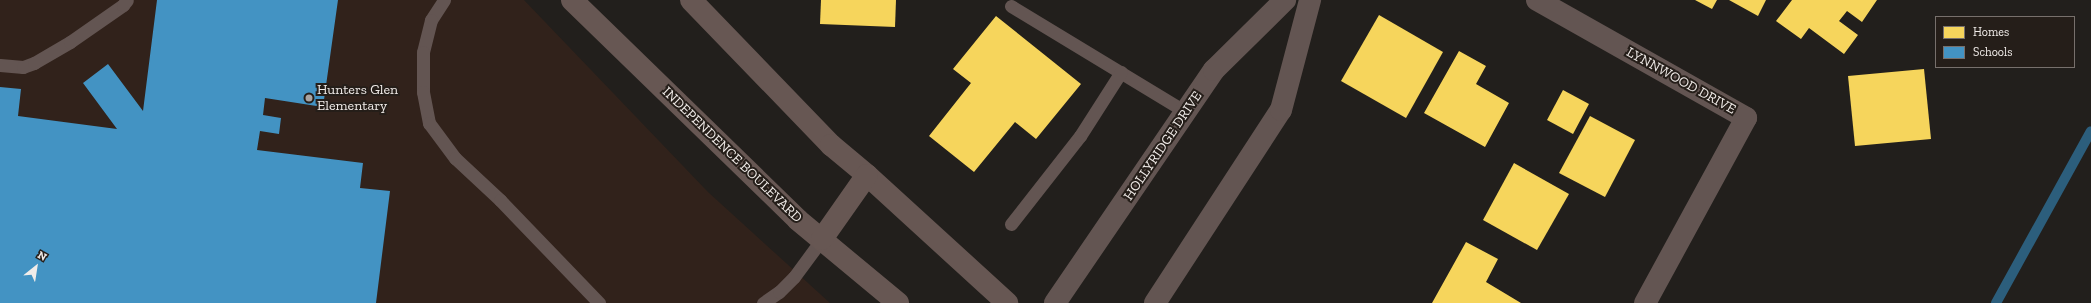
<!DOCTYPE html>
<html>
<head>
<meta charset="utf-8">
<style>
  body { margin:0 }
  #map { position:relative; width:2091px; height:303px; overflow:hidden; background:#221f1c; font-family:"Zilla Slab",serif }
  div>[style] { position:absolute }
  .education>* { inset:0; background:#31221b }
  .homes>* { inset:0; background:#f6d55c }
  .schools>* { inset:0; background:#4393c3 }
  .stream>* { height:10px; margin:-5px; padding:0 5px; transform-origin:5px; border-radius:5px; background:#2c5e7c }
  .lane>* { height:13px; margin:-6.5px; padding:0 6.5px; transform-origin:6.5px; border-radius:6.5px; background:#635552 }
  .street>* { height:22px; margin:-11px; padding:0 11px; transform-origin:11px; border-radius:11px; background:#635552 }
  .secondary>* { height:22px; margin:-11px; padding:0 11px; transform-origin:11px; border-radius:11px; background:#675753 }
  .dots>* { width:11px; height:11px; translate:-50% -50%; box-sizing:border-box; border:2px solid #251e19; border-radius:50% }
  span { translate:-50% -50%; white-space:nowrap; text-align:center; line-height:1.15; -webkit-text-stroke:4px #251e19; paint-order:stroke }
  .street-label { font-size:14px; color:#f1ece9 }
  .poi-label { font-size:14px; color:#f1ece9 }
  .left { translate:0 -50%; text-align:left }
  .legend { position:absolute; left:1935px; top:16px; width:140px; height:52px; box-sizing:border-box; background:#251e19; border:1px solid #77706c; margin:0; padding:5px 7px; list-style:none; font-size:12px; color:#f1ece9 }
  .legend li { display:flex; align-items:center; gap:8px; height:20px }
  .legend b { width:20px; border:1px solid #77706c }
  .north { position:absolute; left:16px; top:247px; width:40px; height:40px; -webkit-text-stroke:3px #251e19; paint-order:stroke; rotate:30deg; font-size:11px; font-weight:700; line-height:16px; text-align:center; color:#f1ece9 }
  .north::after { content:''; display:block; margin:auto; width:14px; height:18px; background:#f1ece9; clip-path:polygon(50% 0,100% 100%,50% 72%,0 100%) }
</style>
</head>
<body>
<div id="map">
  <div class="education">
    <div style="clip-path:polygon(0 0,524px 0,708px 192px,830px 303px,0 303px)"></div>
  </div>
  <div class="homes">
    <div style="clip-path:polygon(821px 0,896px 0,895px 27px,820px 24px)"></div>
    <div style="clip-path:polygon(1695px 0,1717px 0,1712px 9px)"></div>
    <div style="clip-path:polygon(1729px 0,1766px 0,1758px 16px)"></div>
    <div style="clip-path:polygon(1792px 0,1877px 0,1862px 22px,1847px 11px,1839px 21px,1858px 35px,1844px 54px,1809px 28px,1801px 39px,1776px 21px)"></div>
    <div style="clip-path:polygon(1379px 15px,1443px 52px,1406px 118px,1341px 81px)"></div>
    <div style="clip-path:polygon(996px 16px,1081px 84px,1036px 139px,1015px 122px,974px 172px,929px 136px,971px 83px,953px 69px)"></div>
    <div style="clip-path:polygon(1459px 51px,1486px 66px,1476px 84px,1509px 103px,1485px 147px,1424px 113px)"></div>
    <div style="clip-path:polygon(1924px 69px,1931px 139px,1855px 146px,1848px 76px)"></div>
    <div style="clip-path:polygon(1563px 90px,1589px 104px,1573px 134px,1547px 120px)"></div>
    <div style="clip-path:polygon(1590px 116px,1635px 140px,1605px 197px,1559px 173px)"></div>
    <div style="clip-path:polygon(1514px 163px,1569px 194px,1537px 250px,1483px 220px)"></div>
    <div style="clip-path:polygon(1466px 242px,1498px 259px,1486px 282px,1521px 303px,1432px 303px)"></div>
  </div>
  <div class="schools">
    <div style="clip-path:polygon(157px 0,338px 0,323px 107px,265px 98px,263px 115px,281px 118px,279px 134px,260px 131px,257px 150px,363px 163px,360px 188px,390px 191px,376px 303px,0 303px,0 87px,21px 89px,18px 116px,117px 129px,83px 83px,108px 64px,143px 111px)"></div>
  </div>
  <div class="stream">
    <div style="left:1996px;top:303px;width:196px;rotate:-61.1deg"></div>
  </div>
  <div class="lane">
    <div style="left:444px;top:0;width:24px;rotate:123deg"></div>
    <div style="left:431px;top:20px;width:33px;rotate:104deg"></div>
    <div style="left:423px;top:52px;width:40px;rotate:90deg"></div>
    <div style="left:423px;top:92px;width:32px;rotate:79deg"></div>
    <div style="left:429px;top:123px;width:44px;rotate:53.4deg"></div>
    <div style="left:455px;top:158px;width:62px;rotate:43deg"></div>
    <div style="left:500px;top:200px;width:143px;rotate:46.1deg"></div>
    <div style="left:1011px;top:6px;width:205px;rotate:31.2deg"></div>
    <div style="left:0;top:65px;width:23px;rotate:5deg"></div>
    <div style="left:23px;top:67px;width:12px;rotate:-20deg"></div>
    <div style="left:34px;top:63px;width:42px;rotate:-30.3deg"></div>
    <div style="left:70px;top:42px;width:65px;rotate:-34.9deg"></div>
    <div style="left:123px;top:5px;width:6px;rotate:-51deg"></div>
    <div style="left:1011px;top:224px;width:112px;rotate:-51.9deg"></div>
    <div style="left:1080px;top:136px;width:76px;rotate:-57.4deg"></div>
    <div style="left:763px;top:303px;width:19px;rotate:-35deg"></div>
    <div style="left:779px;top:292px;width:21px;rotate:-45deg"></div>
    <div style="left:794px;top:277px;width:47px;rotate:-53.6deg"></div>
  </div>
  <div class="street">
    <div style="left:1537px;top:0;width:240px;rotate:29.4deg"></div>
    <div style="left:1746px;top:118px;width:211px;rotate:118.6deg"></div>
    <div style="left:1055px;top:303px;width:282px;rotate:-55.7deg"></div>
    <div style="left:1214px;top:70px;width:100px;rotate:-44.6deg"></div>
    <div style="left:1155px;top:303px;width:230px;rotate:-56.9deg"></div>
    <div style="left:1281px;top:110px;width:114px;rotate:-75.2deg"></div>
  </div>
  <div class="secondary">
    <div style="left:572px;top:0;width:315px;rotate:44.2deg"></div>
    <div style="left:798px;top:220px;width:130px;rotate:39.7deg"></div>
    <div style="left:691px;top:0;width:202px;rotate:46deg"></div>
    <div style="left:831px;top:145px;width:47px;rotate:39.8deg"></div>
    <div style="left:867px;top:175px;width:190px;rotate:42.4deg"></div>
    <div style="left:822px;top:239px;width:78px;rotate:-54.9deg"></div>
  </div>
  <div class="dots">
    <div style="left:309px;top:98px;background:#a9a4a1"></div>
  </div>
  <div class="street-label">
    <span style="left:1681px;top:81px;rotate:29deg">LYNNWOOD DRIVE</span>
    <span style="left:1163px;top:146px;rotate:-56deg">HOLLYRIDGE DRIVE</span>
    <span style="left:732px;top:155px;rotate:44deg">INDEPENDENCE BOULEVARD</span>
  </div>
  <div class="poi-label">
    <span class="left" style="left:317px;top:98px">Hunters Glen<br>Elementary</span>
  </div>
  <ul class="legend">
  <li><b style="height:11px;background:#f6d55c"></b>Homes</li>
  <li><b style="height:11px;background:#4393c3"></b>Schools</li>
  </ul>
  <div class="north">N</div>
</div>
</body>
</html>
